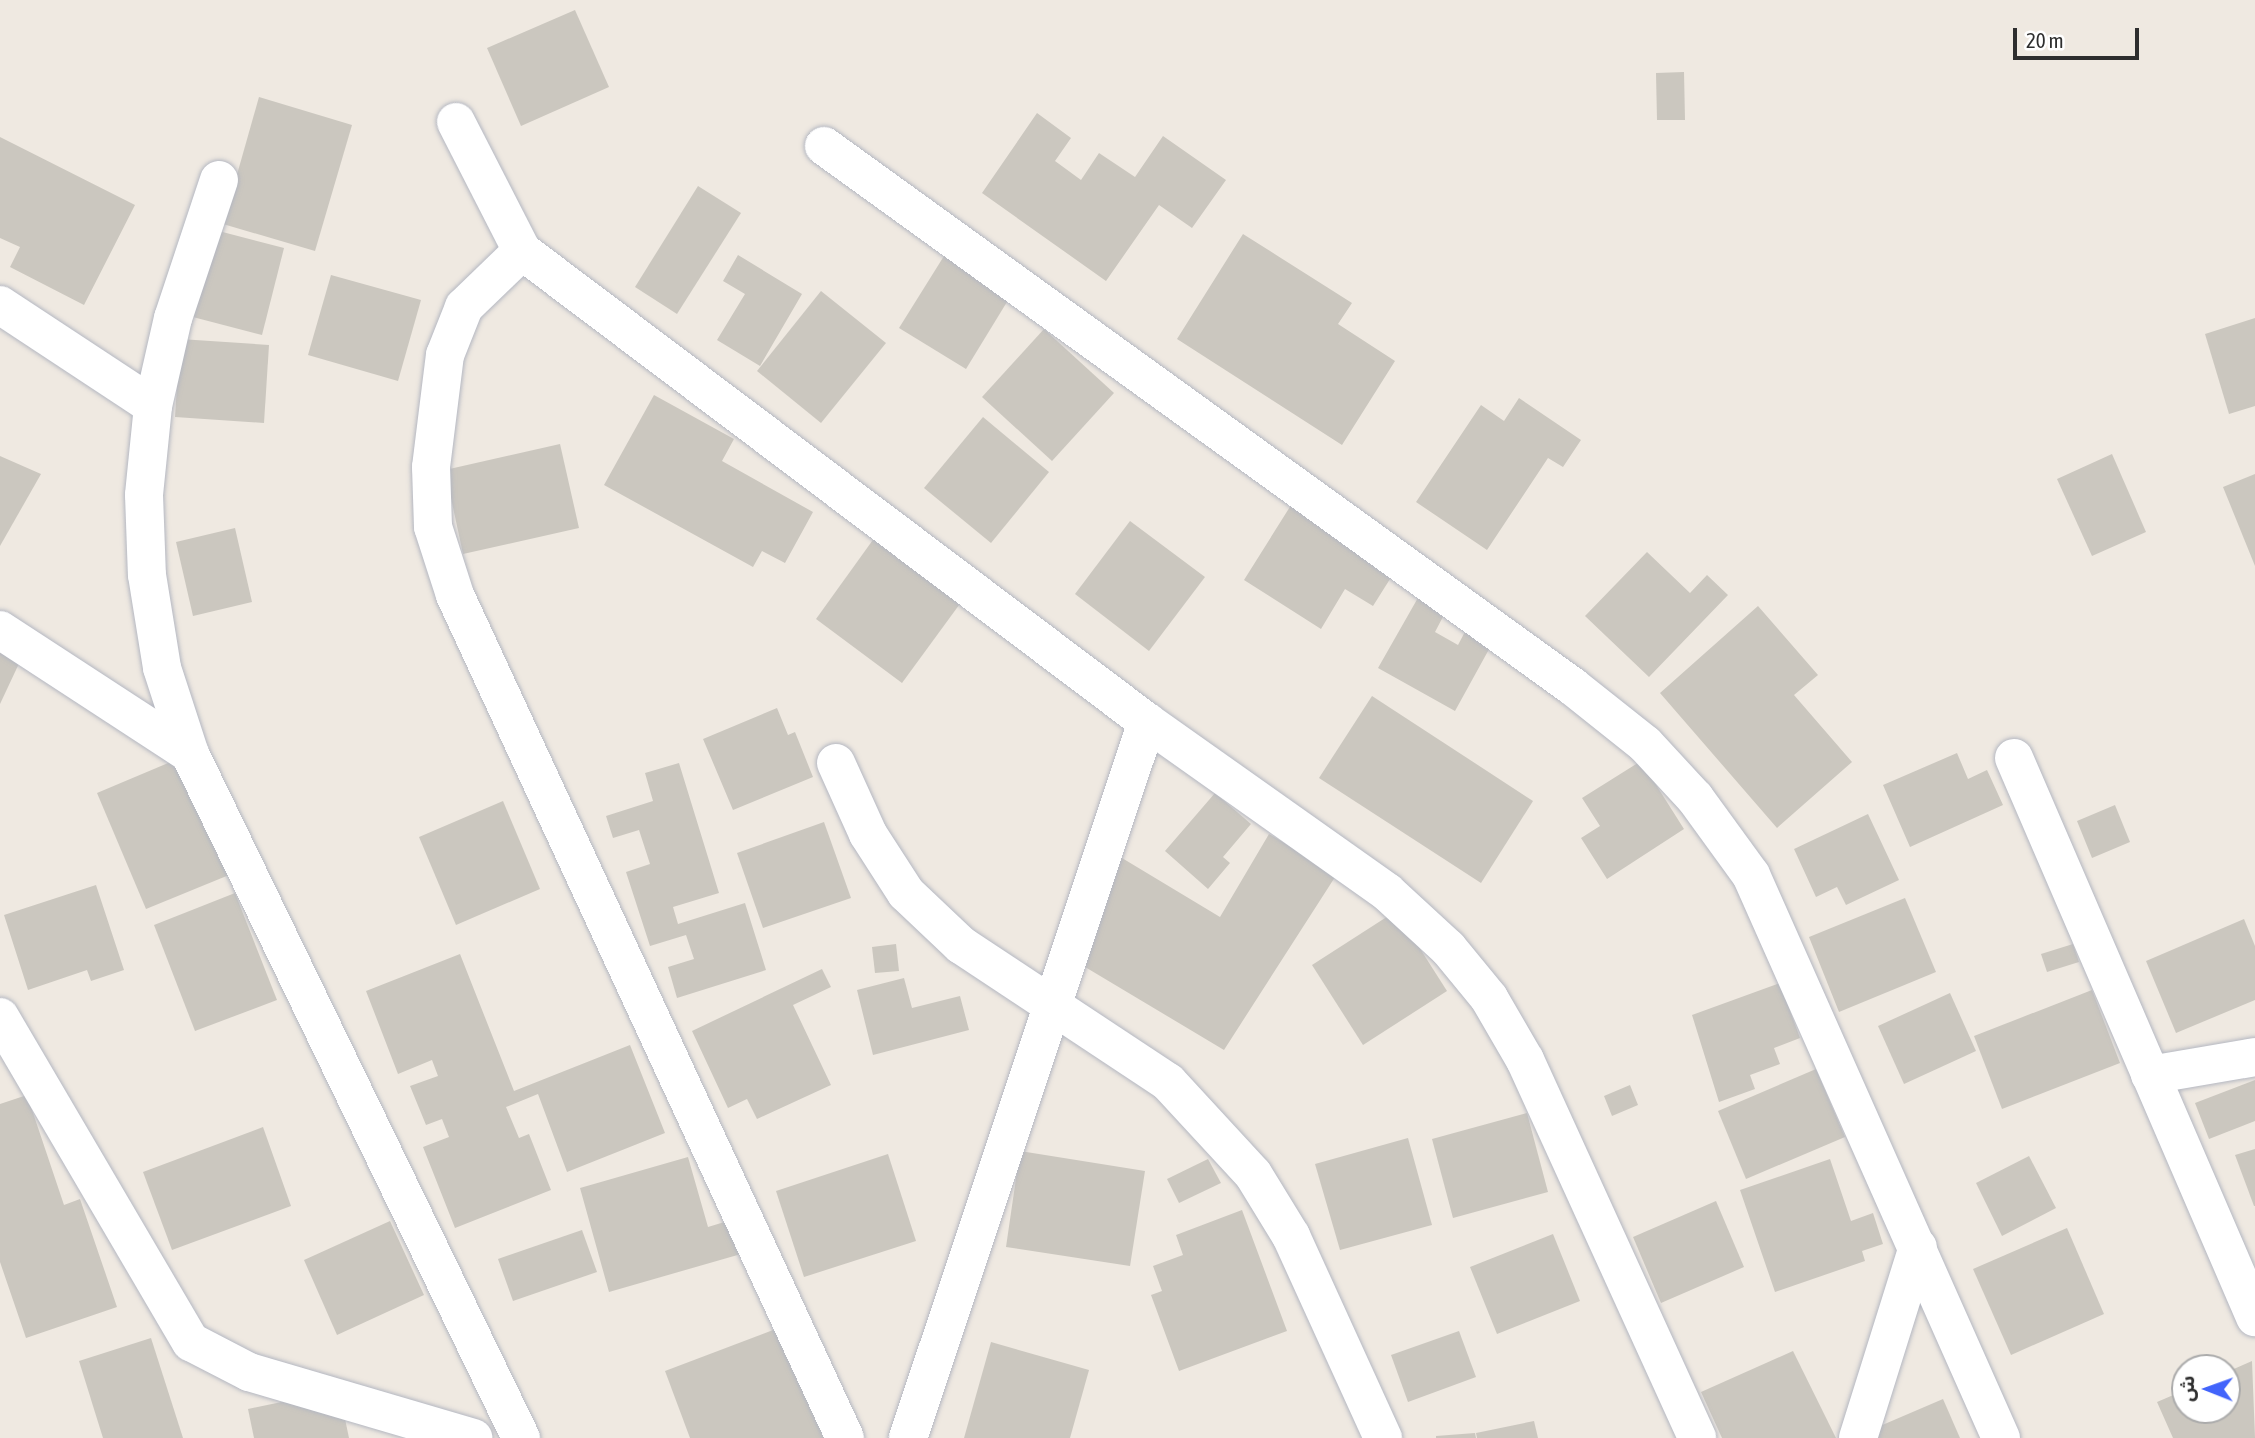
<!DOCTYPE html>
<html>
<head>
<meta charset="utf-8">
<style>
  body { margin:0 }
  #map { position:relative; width:2255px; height:1438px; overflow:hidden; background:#efe9e1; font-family:"Asap Condensed","Noto Sans Arabic",sans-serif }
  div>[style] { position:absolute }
  .building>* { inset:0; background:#cbc7bf }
  .roads { filter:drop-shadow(0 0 2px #b4b7c1) drop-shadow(0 0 2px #b4b7c1) }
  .street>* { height:38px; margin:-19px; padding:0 19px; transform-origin:19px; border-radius:19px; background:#fff }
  span { translate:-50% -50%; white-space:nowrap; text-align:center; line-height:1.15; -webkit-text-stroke:5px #fff; paint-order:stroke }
  .north { position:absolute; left:2171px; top:1354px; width:70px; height:70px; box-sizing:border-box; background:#fff; border:2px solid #ababab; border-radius:50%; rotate:271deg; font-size:19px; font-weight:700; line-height:28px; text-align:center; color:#2e2e2e }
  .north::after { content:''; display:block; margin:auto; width:24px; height:32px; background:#4264fb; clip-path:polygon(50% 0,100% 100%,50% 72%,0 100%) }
  .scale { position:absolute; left:2013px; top:28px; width:126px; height:32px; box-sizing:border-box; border:4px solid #2e2e2e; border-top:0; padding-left:9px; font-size:21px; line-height:24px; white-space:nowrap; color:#2e2e2e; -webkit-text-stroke:5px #fff; paint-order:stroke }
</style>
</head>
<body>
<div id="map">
  <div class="building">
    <div style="clip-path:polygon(575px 10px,609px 87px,521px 126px,487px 48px)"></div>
    <div style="clip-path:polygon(1684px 72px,1685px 120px,1657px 120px,1656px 73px)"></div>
    <div style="clip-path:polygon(259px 97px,352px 125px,315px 251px,223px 224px)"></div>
    <div style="clip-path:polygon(1037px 113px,1071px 138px,1055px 161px,1081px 180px,1099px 153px,1135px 177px,1163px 136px,1226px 180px,1192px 228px,1159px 205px,1106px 281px,982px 193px)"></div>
    <div style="clip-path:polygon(0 137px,135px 205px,84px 305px,10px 267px,20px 247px,0 238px)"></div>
    <div style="clip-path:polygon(698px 186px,741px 213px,677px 314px,635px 287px)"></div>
    <div style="clip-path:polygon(211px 229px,284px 248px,262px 335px,189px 316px)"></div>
    <div style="clip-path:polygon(1243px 234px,1352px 303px,1338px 324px,1395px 361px,1342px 445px,1177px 339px)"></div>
    <div style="clip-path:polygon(738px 255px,802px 294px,760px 366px,717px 340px,745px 294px,723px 281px)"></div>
    <div style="clip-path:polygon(944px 256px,1010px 297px,966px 369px,899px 328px)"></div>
    <div style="clip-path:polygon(331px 275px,421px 300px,398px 381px,308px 355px)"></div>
    <div style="clip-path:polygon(821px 291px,886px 343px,821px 423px,757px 371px)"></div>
    <div style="clip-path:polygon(2255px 318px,2255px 406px,2229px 414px,2205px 334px)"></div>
    <div style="clip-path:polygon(1044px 329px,1114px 393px,1052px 461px,982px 397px)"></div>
    <div style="clip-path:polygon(180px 339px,269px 345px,264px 423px,175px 417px)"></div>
    <div style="clip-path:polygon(654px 395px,734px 439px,722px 461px,813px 512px,785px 563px,762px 551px,753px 567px,604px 485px)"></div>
    <div style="clip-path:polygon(1519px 398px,1581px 440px,1563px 467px,1548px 458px,1487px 550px,1416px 502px,1481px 405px,1504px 421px)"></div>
    <div style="clip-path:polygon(983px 417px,1049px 472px,991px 543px,924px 488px)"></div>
    <div style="clip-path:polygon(560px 444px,579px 528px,463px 554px,445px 470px)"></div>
    <div style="clip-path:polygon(2112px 454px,2146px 532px,2092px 556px,2057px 479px)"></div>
    <div style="clip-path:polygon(0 456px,41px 474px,0 546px)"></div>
    <div style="clip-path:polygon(2255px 474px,2255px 566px,2223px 487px)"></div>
    <div style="clip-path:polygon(1298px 494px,1402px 560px,1373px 606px,1345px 589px,1321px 629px,1244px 580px)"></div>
    <div style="clip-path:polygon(1130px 521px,1205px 577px,1149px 651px,1075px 594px)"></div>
    <div style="clip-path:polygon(235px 528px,252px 602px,193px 616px,176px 542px)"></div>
    <div style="clip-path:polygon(875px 537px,962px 601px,902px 683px,816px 619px)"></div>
    <div style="clip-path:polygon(1647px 552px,1690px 593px,1707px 575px,1728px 595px,1649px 677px,1585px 616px)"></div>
    <div style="clip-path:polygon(1419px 596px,1446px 611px,1435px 632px,1458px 645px,1467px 628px,1493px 642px,1455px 711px,1378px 668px)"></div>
    <div style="clip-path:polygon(1758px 606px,1818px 675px,1794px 695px,1852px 762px,1777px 828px,1660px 693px)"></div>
    <div style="clip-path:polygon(0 644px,23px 655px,0 704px)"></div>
    <div style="clip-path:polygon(1372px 696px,1533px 801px,1481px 883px,1319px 778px)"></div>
    <div style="clip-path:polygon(777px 708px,788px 735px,795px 732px,813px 777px,733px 810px,703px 739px)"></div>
    <div style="clip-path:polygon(1957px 753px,1968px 779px,1987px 770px,2003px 805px,1910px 847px,1883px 785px)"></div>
    <div style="clip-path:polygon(180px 758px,229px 875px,146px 909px,97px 793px)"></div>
    <div style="clip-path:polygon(1641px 761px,1684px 829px,1607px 879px,1581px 838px,1600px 826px,1582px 798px)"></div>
    <div style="clip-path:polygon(679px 763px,719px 893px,673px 907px,678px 924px,745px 903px,766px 970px,677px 998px,668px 967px,694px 959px,686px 935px,650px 946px,626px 872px,650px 864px,639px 830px,613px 838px,606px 816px,653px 801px,645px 773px)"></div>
    <div style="clip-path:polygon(1215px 793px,1251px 824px,1223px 857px,1230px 863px,1208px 889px,1165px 851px)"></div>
    <div style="clip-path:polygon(503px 801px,540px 889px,456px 925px,419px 837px)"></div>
    <div style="clip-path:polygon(2115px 805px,2130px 842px,2092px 858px,2077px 821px)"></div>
    <div style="clip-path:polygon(1868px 814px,1899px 880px,1846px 905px,1837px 887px,1816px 897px,1794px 849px)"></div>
    <div style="clip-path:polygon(824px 822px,851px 898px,763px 928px,737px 853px)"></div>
    <div style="clip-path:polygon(1269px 834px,1337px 874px,1224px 1050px,1060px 952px,1117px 855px,1220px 917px)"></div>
    <div style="clip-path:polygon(96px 885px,124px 970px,91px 981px,87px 970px,28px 990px,4px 915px)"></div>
    <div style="clip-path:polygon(235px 893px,277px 1000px,195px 1031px,154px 925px)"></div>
    <div style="clip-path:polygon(1905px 898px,1936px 972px,1839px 1012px,1809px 937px)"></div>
    <div style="clip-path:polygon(1396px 911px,1447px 991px,1363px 1045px,1312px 965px)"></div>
    <div style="clip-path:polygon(2244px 919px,2255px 946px,2255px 1000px,2176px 1033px,2146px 961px)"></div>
    <div style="clip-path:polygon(896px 944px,899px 971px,875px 973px,872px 947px)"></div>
    <div style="clip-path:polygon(2073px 944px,2079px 962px,2047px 972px,2041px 954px)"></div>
    <div style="clip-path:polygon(460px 954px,514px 1091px,630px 1045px,665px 1133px,567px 1172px,538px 1094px,506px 1107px,519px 1138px,529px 1134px,551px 1190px,455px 1228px,423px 1147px,449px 1137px,442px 1119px,426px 1125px,410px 1086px,438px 1076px,432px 1060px,398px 1074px,366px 991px)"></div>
    <div style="clip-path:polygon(822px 969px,831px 987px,793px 1005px,831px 1085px,757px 1119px,747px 1099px,728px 1108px,692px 1031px)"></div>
    <div style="clip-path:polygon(904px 978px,912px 1008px,960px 996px,969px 1030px,873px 1055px,857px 990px)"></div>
    <div style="clip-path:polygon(1780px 983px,1800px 1038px,1774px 1048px,1780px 1064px,1750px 1075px,1755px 1089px,1719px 1102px,1692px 1015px)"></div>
    <div style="clip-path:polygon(2092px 990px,2120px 1063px,2002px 1109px,1974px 1036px)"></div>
    <div style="clip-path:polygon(1950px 993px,1976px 1051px,1904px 1084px,1878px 1026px)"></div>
    <div style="clip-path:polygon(1816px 1069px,1845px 1137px,1746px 1179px,1718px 1111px)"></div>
    <div style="clip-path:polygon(2255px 1080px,2255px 1121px,2209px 1139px,2195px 1103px)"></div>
    <div style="clip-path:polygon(1630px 1085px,1638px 1105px,1612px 1116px,1604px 1096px)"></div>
    <div style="clip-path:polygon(27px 1095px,64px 1205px,80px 1199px,117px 1307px,26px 1338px,0 1262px,0 1104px)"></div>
    <div style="clip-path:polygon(1527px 1113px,1548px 1192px,1453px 1218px,1432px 1139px)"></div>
    <div style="clip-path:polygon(263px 1127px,291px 1206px,172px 1250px,143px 1172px)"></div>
    <div style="clip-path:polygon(1408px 1138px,1432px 1225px,1340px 1250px,1315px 1164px)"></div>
    <div style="clip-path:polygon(2255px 1149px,2255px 1206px,2254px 1206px,2235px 1155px)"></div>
    <div style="clip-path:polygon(1020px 1151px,1145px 1171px,1130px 1266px,1006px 1247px)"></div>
    <div style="clip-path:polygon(888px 1154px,916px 1241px,804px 1277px,776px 1191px)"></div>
    <div style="clip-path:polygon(2029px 1156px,2056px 1208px,2002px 1236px,1976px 1183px)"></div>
    <div style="clip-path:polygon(688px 1157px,708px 1227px,731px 1220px,741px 1254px,609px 1292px,580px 1188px)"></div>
    <div style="clip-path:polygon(1208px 1159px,1221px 1183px,1179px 1203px,1167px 1179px)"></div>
    <div style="clip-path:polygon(1830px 1159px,1851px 1221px,1873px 1213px,1883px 1244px,1862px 1251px,1865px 1261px,1775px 1292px,1740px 1190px)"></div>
    <div style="clip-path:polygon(1716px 1201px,1744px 1267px,1661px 1303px,1633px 1237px)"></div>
    <div style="clip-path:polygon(1242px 1210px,1287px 1331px,1179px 1371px,1151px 1295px,1162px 1291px,1153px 1266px,1183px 1255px,1176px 1235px)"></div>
    <div style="clip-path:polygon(390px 1221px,424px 1295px,337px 1335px,304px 1260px)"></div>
    <div style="clip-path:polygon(2067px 1228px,2104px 1314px,2011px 1355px,1973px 1269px)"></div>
    <div style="clip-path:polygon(582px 1230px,597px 1272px,513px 1301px,498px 1259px)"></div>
    <div style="clip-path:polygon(1553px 1234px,1580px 1301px,1497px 1334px,1470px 1267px)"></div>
    <div style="clip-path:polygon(781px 1327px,841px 1438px,690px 1438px,665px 1371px)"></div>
    <div style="clip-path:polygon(1459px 1331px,1476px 1377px,1408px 1402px,1391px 1355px)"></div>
    <div style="clip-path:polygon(151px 1338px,183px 1438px,103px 1438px,79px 1361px)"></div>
    <div style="clip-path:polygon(991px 1342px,1089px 1370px,1070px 1438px,964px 1438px)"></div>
    <div style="clip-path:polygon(1793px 1351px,1836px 1438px,1722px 1438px,1701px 1392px)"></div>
    <div style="clip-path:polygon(2252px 1361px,2255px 1438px,2173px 1438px,2157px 1402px,2185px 1390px,2185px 1410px,2227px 1410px,2227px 1372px)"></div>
    <div style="clip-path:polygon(339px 1390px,349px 1438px,254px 1438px,248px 1409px)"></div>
    <div style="clip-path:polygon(1943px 1399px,1960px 1438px,1869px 1438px,1866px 1432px)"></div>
    <div style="clip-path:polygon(1534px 1421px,1538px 1438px,1477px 1438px,1476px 1433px)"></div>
    <div style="clip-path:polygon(1475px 1433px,1476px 1438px,1436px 1438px,1436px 1436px)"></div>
  </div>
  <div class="roads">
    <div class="street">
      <div style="left:456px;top:122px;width:145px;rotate:62.9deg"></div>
      <div style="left:824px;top:146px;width:923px;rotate:35.83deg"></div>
      <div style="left:1572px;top:686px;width:93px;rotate:38.5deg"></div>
      <div style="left:1645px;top:744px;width:74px;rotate:47.2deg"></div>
      <div style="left:1695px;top:798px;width:95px;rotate:54deg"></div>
      <div style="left:1751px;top:875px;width:616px;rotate:66.06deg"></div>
      <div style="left:219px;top:180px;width:145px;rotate:108.4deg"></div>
      <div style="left:173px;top:318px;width:90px;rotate:102.8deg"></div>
      <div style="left:153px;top:406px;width:89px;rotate:95.8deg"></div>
      <div style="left:144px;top:495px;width:80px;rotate:87.9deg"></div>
      <div style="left:147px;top:575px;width:94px;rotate:80.8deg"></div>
      <div style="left:162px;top:668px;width:90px;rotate:72deg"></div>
      <div style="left:190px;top:754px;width:760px;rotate:64.18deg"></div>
      <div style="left:0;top:305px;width:183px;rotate:33.4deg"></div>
      <div style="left:0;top:630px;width:227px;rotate:33.1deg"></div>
      <div style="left:2014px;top:758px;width:609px;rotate:66.68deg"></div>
      <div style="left:836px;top:763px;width:78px;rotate:65.7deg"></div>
      <div style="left:868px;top:834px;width:70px;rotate:57.2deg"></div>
      <div style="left:906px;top:893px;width:76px;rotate:43.4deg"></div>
      <div style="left:961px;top:945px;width:248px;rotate:33.5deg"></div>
      <div style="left:1168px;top:1082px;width:125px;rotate:47.3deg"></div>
      <div style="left:1253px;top:1174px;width:73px;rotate:58.5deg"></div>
      <div style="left:1291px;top:1236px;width:222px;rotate:65.5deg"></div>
      <div style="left:0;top:1017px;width:377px;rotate:59.6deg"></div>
      <div style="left:191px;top:1342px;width:65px;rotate:27.3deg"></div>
      <div style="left:249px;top:1372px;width:234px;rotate:16.4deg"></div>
      <div style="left:2150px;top:1075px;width:107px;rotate:-9.7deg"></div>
      <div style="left:845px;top:1438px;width:929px;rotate:-114.83deg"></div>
      <div style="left:455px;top:595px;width:71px;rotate:-107.9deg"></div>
      <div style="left:433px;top:527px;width:60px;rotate:-91.9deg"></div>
      <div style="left:431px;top:467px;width:113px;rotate:-82.9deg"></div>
      <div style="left:445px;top:355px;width:52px;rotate:-68.4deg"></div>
      <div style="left:464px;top:307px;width:81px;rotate:-44deg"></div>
      <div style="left:522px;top:251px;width:783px;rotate:37deg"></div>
      <div style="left:1147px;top:722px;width:294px;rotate:35.3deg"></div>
      <div style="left:1387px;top:892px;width:83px;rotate:42.6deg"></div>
      <div style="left:1448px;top:948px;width:65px;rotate:50.6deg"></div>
      <div style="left:1489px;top:998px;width:72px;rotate:59.9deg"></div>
      <div style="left:1525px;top:1060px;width:415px;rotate:65.5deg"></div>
      <div style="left:908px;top:1438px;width:755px;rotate:-71.54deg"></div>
      <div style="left:1858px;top:1438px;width:200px;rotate:-72.6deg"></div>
    </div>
  </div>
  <div class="north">ش</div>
  <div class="scale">20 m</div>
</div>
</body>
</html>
